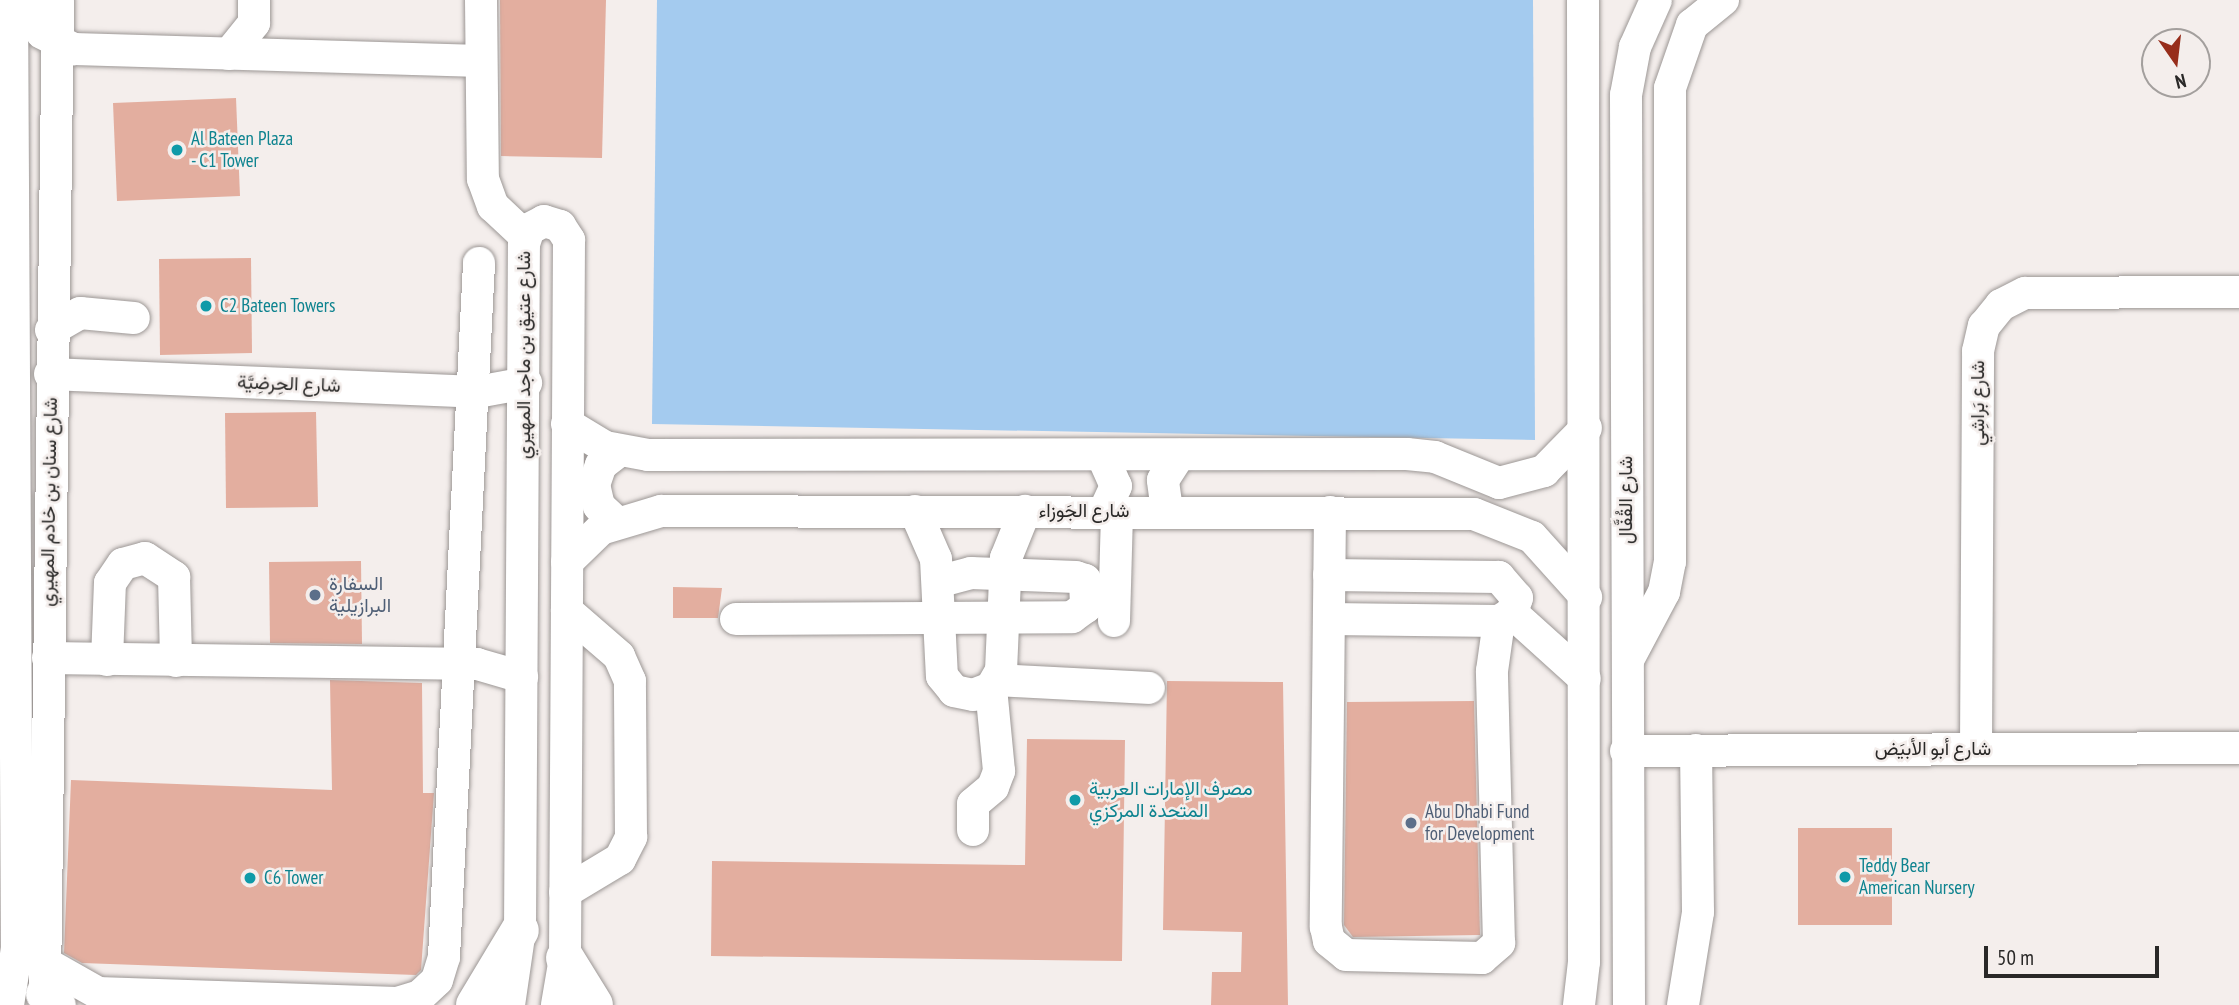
<!DOCTYPE html>
<html>
<head>
<meta charset="utf-8">
<style>
  body { margin:0 }
  #map { position:relative; width:2239px; height:1005px; overflow:hidden; background:#f4eeec; font-family:"PT Sans Narrow",Vazirmatn,sans-serif }
  div>[style] { position:absolute }
  .water>* { inset:0; background:#a4cbef }
  .building>* { inset:0; background:#e3ae9f }
  .roads { filter:drop-shadow(0 0 2px #9c9795) drop-shadow(0 0 2px #9c9795) }
  .minor>* { height:32px; margin:-16px; padding:0 16px; transform-origin:16px; border-radius:16px; background:#fff }
  .major>* { height:38px; margin:-19px; padding:0 19px; transform-origin:19px; border-radius:19px; background:#fff }
  .dots>* { width:19px; height:19px; translate:-50% -50%; box-sizing:border-box; border:4px solid #f4eeec; border-radius:50% }
  span { translate:-50% -50%; white-space:nowrap; text-align:center; line-height:1.15; -webkit-text-stroke:5px #f4eeec; paint-order:stroke }
  .culture-label { font-size:19px; color:#0d838f }
  .left { translate:0 -50%; text-align:left }
  .street-label { font-size:19px; color:#292827 }
  .service-label { font-size:19px; color:#4e5e75 }
  .north { position:absolute; left:2141px; top:28px; width:70px; height:70px; box-sizing:border-box; background:#f4eeec; border:2px solid #a39f9d; border-radius:50%; rotate:166deg; font-size:19px; font-weight:700; line-height:28px; text-align:center; color:#292827 }
  .north::after { content:''; display:block; margin:auto; width:24px; height:32px; background:#972d1b; clip-path:polygon(50% 0,100% 100%,50% 72%,0 100%) }
  .scale { position:absolute; left:1984px; top:946px; width:175px; height:32px; box-sizing:border-box; border:4px solid #292827; border-top:0; padding-left:9px; font-size:21px; line-height:24px; white-space:nowrap; color:#292827; -webkit-text-stroke:5px #f4eeec; paint-order:stroke }
</style>
</head>
<body>
<div id="map">
  <div class="water">
    <div style="clip-path:polygon(657px 0,1533px 0,1535px 440px,652px 424px)"></div>
  </div>
  <div class="building">
    <div style="clip-path:polygon(500px 0,606px 0,602px 158px,501px 156px)"></div>
    <div style="clip-path:polygon(236px 98px,240px 196px,117px 201px,113px 103px)"></div>
    <div style="clip-path:polygon(251px 258px,252px 353px,160px 355px,159px 259px)"></div>
    <div style="clip-path:polygon(316px 412px,318px 507px,226px 508px,225px 413px)"></div>
    <div style="clip-path:polygon(361px 561px,362px 644px,270px 643px,269px 562px)"></div>
    <div style="clip-path:polygon(673px 587px,722px 588px,718px 618px,673px 618px)"></div>
    <div style="clip-path:polygon(330px 680px,422px 683px,423px 793px,434px 793px,421px 970px,416px 975px,82px 963px,64px 953px,71px 780px,332px 790px)"></div>
    <div style="clip-path:polygon(1167px 681px,1283px 682px,1288px 1005px,1211px 1005px,1212px 972px,1241px 972px,1242px 932px,1163px 930px)"></div>
    <div style="clip-path:polygon(1474px 701px,1480px 935px,1353px 937px,1344px 925px,1347px 702px)"></div>
    <div style="clip-path:polygon(1027px 739px,1125px 740px,1122px 961px,711px 956px,712px 861px,1025px 865px)"></div>
    <div style="clip-path:polygon(1798px 828px,1892px 828px,1892px 925px,1798px 925px)"></div>
  </div>
  <div class="roads">
    <div class="minor">
      <div style="left:32px;top:0;width:34px;rotate:73deg"></div>
      <div style="left:42px;top:33px;width:36px;rotate:27deg"></div>
      <div style="left:74px;top:49px;width:407px;rotate:1.7deg"></div>
      <div style="left:481px;top:0;width:179px;rotate:89.4deg"></div>
      <div style="left:483px;top:179px;width:29px;rotate:70deg"></div>
      <div style="left:493px;top:206px;width:44px;rotate:43.2deg"></div>
      <div style="left:229px;top:54px;width:40px;rotate:-51deg"></div>
      <div style="left:254px;top:23px;width:23px;rotate:-90deg"></div>
      <div style="left:51px;top:330px;width:34px;rotate:-30deg"></div>
      <div style="left:80px;top:313px;width:54px;rotate:5.3deg"></div>
      <div style="left:50px;top:374px;width:427px;rotate:2.4deg"></div>
      <div style="left:477px;top:392px;width:50px;rotate:-10.4deg"></div>
      <div style="left:567px;top:424px;width:44px;rotate:31.2deg"></div>
      <div style="left:605px;top:447px;width:44px;rotate:10.5deg"></div>
      <div style="left:648px;top:455px;width:759px;rotate:-0.08deg"></div>
      <div style="left:1407px;top:454px;width:28px;rotate:6deg"></div>
      <div style="left:1435px;top:457px;width:69px;rotate:22.1deg"></div>
      <div style="left:1499px;top:483px;width:47px;rotate:-14.9deg"></div>
      <div style="left:1544px;top:471px;width:60px;rotate:-45.7deg"></div>
      <div style="left:1102px;top:455px;width:34px;rotate:66deg"></div>
      <div style="left:1116px;top:486px;width:26px;rotate:115deg"></div>
      <div style="left:1167px;top:510px;width:30px;rotate:-98deg"></div>
      <div style="left:1163px;top:480px;width:30px;rotate:-57deg"></div>
      <div style="left:915px;top:511px;width:52px;rotate:66.4deg"></div>
      <div style="left:936px;top:559px;width:117px;rotate:87.1deg"></div>
      <div style="left:942px;top:676px;width:19px;rotate:51deg"></div>
      <div style="left:954px;top:691px;width:19px;rotate:12deg"></div>
      <div style="left:973px;top:695px;width:19px;rotate:-21deg"></div>
      <div style="left:991px;top:688px;width:20px;rotate:-60deg"></div>
      <div style="left:1001px;top:671px;width:113px;rotate:-87.5deg"></div>
      <div style="left:1006px;top:558px;width:51px;rotate:-68deg"></div>
      <div style="left:1330px;top:512px;width:415px;rotate:90.6deg"></div>
      <div style="left:1326px;top:927px;width:14px;rotate:78deg"></div>
      <div style="left:1329px;top:941px;width:22px;rotate:39deg"></div>
      <div style="left:1346px;top:955px;width:136px;rotate:1.3deg"></div>
      <div style="left:1482px;top:958px;width:23px;rotate:-41deg"></div>
      <div style="left:1499px;top:943px;width:272px;rotate:-91.5deg"></div>
      <div style="left:1492px;top:671px;width:50px;rotate:-82deg"></div>
      <div style="left:615px;top:521px;width:22px;rotate:-137deg"></div>
      <div style="left:599px;top:506px;width:22px;rotate:-103deg"></div>
      <div style="left:594px;top:485px;width:21px;rotate:-71deg"></div>
      <div style="left:601px;top:465px;width:23px;rotate:-38deg"></div>
      <div style="left:567px;top:562px;width:47px;rotate:-44.1deg"></div>
      <div style="left:601px;top:529px;width:63px;rotate:-16.7deg"></div>
      <div style="left:661px;top:511px;width:813px;rotate:0.21deg"></div>
      <div style="left:1474px;top:514px;width:62px;rotate:21.6deg"></div>
      <div style="left:1532px;top:537px;width:81px;rotate:48deg"></div>
      <div style="left:1512px;top:613px;width:98px;rotate:42.1deg"></div>
      <div style="left:736px;top:619px;width:336px;rotate:-0.3deg"></div>
      <div style="left:1072px;top:617px;width:17px;rotate:-36deg"></div>
      <div style="left:1086px;top:607px;width:27px;rotate:-92deg"></div>
      <div style="left:1085px;top:580px;width:9px;rotate:-162deg"></div>
      <div style="left:1076px;top:577px;width:105px;rotate:-177.8deg"></div>
      <div style="left:971px;top:573px;width:34px;rotate:165deg"></div>
      <div style="left:1329px;top:619px;width:170px;rotate:0.7deg"></div>
      <div style="left:1499px;top:621px;width:15px;rotate:-32deg"></div>
      <div style="left:1512px;top:613px;width:16px;rotate:-72deg"></div>
      <div style="left:1517px;top:598px;width:28px;rotate:-131deg"></div>
      <div style="left:1499px;top:577px;width:170px;rotate:-179.3deg"></div>
      <div style="left:1114px;top:621px;width:110px;rotate:-88.4deg"></div>
      <div style="left:48px;top:658px;width:429px;rotate:0.8deg"></div>
      <div style="left:477px;top:664px;width:47px;rotate:16.1deg"></div>
      <div style="left:1629px;top:658px;width:75px;rotate:-62.1deg"></div>
      <div style="left:1664px;top:592px;width:31px;rotate:-79deg"></div>
      <div style="left:1670px;top:562px;width:474px;rotate:-90deg"></div>
      <div style="left:1670px;top:88px;width:67px;rotate:-70.8deg"></div>
      <div style="left:1692px;top:25px;width:40px;rotate:-39deg"></div>
      <div style="left:107px;top:660px;width:77px;rotate:-87.8deg"></div>
      <div style="left:110px;top:583px;width:23px;rotate:-56deg"></div>
      <div style="left:123px;top:564px;width:23px;rotate:-15deg"></div>
      <div style="left:145px;top:558px;width:35px;rotate:33deg"></div>
      <div style="left:174px;top:577px;width:84px;rotate:88.6deg"></div>
      <div style="left:997px;top:680px;width:152px;rotate:3deg"></div>
      <div style="left:1976px;top:749px;width:398px;rotate:-89.7deg"></div>
      <div style="left:1978px;top:351px;width:26px;rotate:-77deg"></div>
      <div style="left:1984px;top:326px;width:27px;rotate:-51deg"></div>
      <div style="left:2001px;top:305px;width:27px;rotate:-27deg"></div>
      <div style="left:2025px;top:293px;width:214px;rotate:-0.3deg"></div>
      <div style="left:1626px;top:751px;width:613px;rotate:-0.28deg"></div>
      <div style="left:973px;top:830px;width:26px;rotate:-90deg"></div>
      <div style="left:973px;top:804px;width:26px;rotate:-40deg"></div>
      <div style="left:993px;top:787px;width:17px;rotate:-69deg"></div>
      <div style="left:999px;top:771px;width:83px;rotate:-95.5deg"></div>
      <div style="left:565px;top:892px;width:64px;rotate:-31deg"></div>
      <div style="left:620px;top:859px;width:25px;rotate:-63deg"></div>
      <div style="left:631px;top:837px;width:156px;rotate:-90.4deg"></div>
      <div style="left:630px;top:681px;width:27px;rotate:-114deg"></div>
      <div style="left:619px;top:656px;width:69px;rotate:-139.1deg"></div>
      <div style="left:45px;top:963px;width:61px;rotate:29.5deg"></div>
      <div style="left:98px;top:993px;width:299px;rotate:1.9deg"></div>
      <div style="left:397px;top:1003px;width:24px;rotate:-17deg"></div>
      <div style="left:420px;top:996px;width:23px;rotate:-43deg"></div>
      <div style="left:437px;top:980px;width:24px;rotate:-73deg"></div>
      <div style="left:444px;top:957px;width:695px;rotate:-87.11deg"></div>
      <div style="left:45px;top:983px;width:983px;rotate:-89.24deg"></div>
      <div style="left:8px;top:1005px;width:58px;rotate:-81deg"></div>
      <div style="left:17px;top:948px;width:948px;rotate:-90.3deg"></div>
      <div style="left:509px;top:1005px;width:76px;rotate:-81.7deg"></div>
      <div style="left:520px;top:930px;width:686px;rotate:-89.67deg"></div>
      <div style="left:524px;top:244px;width:16px;rotate:-72deg"></div>
      <div style="left:529px;top:229px;width:17px;rotate:-28deg"></div>
      <div style="left:544px;top:221px;width:17px;rotate:17deg"></div>
      <div style="left:560px;top:226px;width:17px;rotate:57deg"></div>
      <div style="left:569px;top:240px;width:718px;rotate:90.32deg"></div>
      <div style="left:565px;top:958px;width:48px;rotate:99.7deg"></div>
      <div style="left:1579px;top:1005px;width:43px;rotate:-83.4deg"></div>
      <div style="left:1584px;top:962px;width:962px;rotate:-90.06deg"></div>
      <div style="left:1629px;top:1005px;width:910px;rotate:-90.19deg"></div>
      <div style="left:1626px;top:95px;width:49px;rotate:-79.4deg"></div>
      <div style="left:1635px;top:47px;width:51px;rotate:-65.9deg"></div>
      <div style="left:1683px;top:1005px;width:94px;rotate:-80.8deg"></div>
      <div style="left:1698px;top:912px;width:162px;rotate:-90.7deg"></div>
    </div>
    <div class="major">
      <div style="left:565px;top:958px;width:55px;rotate:58.3deg"></div>
      <div style="left:45px;top:994px;width:16px;rotate:43deg"></div>
      <div style="left:475px;top:1005px;width:87px;rotate:-59deg"></div>
    </div>
  </div>
  <div class="dots">
    <div style="left:177px;top:150px;background:#0f9aa8"></div>
    <div style="left:206px;top:306px;background:#0f9aa8"></div>
    <div style="left:315px;top:595px;background:#5c6f8a"></div>
    <div style="left:1075px;top:800px;background:#0f9aa8"></div>
    <div style="left:1411px;top:823px;background:#5c6f8a"></div>
    <div style="left:1845px;top:877px;background:#0f9aa8"></div>
    <div style="left:250px;top:878px;background:#0f9aa8"></div>
  </div>
  <div class="culture-label">
    <span class="left" style="left:191px;top:150px">Al Bateen Plaza<br>- C1 Tower</span>
    <span class="left" style="left:220px;top:306px">C2 Bateen Towers</span>
    <span class="left" style="left:1089px;top:800px">مصرف الإمارات العربية<br>المتحدة المركزي</span>
    <span class="left" style="left:1859px;top:877px">Teddy Bear<br>American Nursery</span>
    <span class="left" style="left:264px;top:878px">C6 Tower</span>
  </div>
  <div class="street-label">
    <span style="left:524px;top:355px;rotate:-90deg">شارع عتيق بن ماجد المهيري</span>
    <span style="left:289px;top:384px;rotate:2deg">شارع الحِرضِيَّة</span>
    <span style="left:1978px;top:403px;rotate:-90deg">شارع بَراشِي</span>
    <span style="left:1626px;top:500px;rotate:-90deg">شارع القُفَّال</span>
    <span style="left:49px;top:502px;rotate:-89deg">شارع سنان بن خادم المهيري</span>
    <span style="left:1084px;top:511px">شارع الجَوزاء</span>
    <span style="left:1933px;top:749px">شارع أبو الأبيَض</span>
  </div>
  <div class="service-label">
    <span class="left" style="left:329px;top:595px">السفارة<br>البرازيلية</span>
    <span class="left" style="left:1425px;top:823px">Abu Dhabi Fund<br>for Development</span>
  </div>
  <div class="north">N</div>
  <div class="scale">50 m</div>
</div>
</body>
</html>
